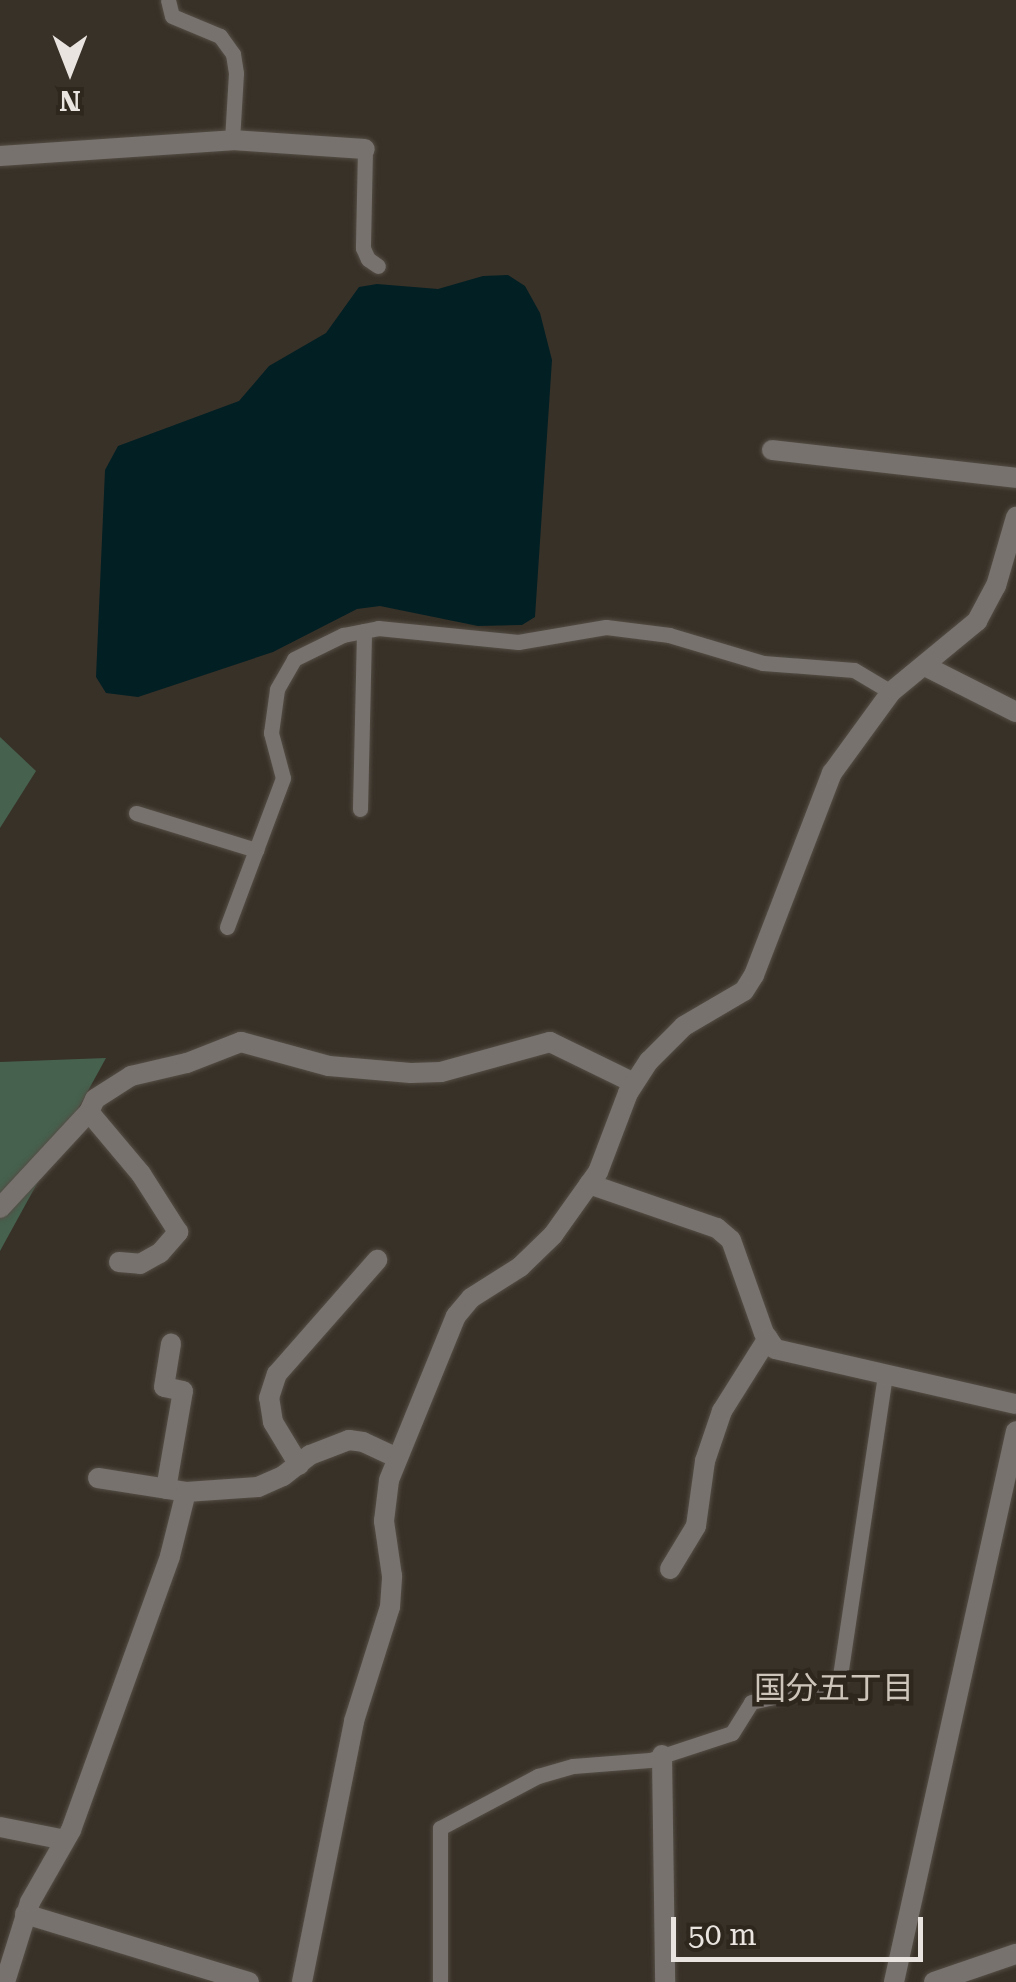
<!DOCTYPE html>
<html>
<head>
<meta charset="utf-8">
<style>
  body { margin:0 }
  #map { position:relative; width:1016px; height:1982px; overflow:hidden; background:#383128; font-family:"Roboto Serif","Noto Sans JP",serif }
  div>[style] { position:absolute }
  .forest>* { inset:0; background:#46614e }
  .water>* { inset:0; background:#021f24 }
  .roads { filter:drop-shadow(0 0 2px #544e45) drop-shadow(0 0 2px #544e45) }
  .lane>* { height:15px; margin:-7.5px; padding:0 7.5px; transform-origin:7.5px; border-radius:7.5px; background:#78726f }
  .street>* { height:20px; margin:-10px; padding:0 10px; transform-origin:10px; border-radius:10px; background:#78726f }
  span { translate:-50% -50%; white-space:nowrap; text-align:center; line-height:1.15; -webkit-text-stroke:9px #2e271e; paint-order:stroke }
  .neighbourhood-label { font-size:32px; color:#cec5ba }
  .north { position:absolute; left:20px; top:20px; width:100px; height:100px; -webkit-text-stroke:8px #2e271e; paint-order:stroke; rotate:180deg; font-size:28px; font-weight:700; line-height:40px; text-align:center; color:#e9e4df }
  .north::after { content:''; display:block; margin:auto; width:35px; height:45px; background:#e9e4df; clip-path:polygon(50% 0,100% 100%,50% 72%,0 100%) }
  .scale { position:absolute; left:671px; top:1917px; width:252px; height:45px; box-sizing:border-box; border:5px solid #e9e4df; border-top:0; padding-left:12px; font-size:30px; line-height:35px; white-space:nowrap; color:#e9e4df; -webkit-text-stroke:8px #2e271e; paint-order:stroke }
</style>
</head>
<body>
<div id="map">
  <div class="forest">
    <div style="clip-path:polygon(0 737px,36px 771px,0 828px)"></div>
    <div style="clip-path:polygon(106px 1058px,0 1251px,0 1062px)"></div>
  </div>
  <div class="water">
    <div style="clip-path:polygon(508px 275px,525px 286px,540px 313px,552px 360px,535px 617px,522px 625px,478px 626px,380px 606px,357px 609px,273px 652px,138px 697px,106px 693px,96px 677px,105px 470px,118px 446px,239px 401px,269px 366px,326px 333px,359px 287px,377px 284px,438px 289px,483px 276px)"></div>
  </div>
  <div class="roads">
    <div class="lane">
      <div style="left:168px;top:0;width:16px;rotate:76deg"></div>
      <div style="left:172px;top:16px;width:52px;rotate:22.6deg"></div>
      <div style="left:220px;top:36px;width:22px;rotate:54deg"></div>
      <div style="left:233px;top:54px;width:19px;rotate:81deg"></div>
      <div style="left:236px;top:73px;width:67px;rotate:93.4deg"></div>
      <div style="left:365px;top:149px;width:99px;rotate:91.2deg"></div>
      <div style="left:363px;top:248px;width:12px;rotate:66deg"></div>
      <div style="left:368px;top:259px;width:12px;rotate:35deg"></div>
      <div style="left:360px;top:809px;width:178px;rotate:-88.7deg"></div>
      <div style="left:136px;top:813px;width:126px;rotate:17.1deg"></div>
      <div style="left:227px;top:927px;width:159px;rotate:-69.4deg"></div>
      <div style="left:283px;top:778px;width:47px;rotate:-104.9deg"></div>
      <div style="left:271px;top:733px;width:44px;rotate:-82.2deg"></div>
      <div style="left:277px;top:689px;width:34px;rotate:-60deg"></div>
      <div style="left:294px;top:659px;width:55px;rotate:-26.1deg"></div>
      <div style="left:343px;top:635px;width:36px;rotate:-11deg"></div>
      <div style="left:378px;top:628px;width:141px;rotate:5.7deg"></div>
      <div style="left:518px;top:642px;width:89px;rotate:-9.7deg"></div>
      <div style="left:606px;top:627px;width:64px;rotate:7.2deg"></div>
      <div style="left:669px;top:635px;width:98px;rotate:16.6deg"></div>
      <div style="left:763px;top:663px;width:91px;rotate:4.4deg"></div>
      <div style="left:854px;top:670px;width:43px;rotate:30.7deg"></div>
      <div style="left:440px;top:1982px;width:154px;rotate:-90deg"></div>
      <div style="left:440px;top:1828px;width:111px;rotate:-28deg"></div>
      <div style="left:538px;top:1776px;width:36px;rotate:-16deg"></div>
      <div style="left:573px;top:1766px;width:77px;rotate:-4.5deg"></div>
      <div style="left:650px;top:1760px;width:86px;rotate:-18.2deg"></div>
      <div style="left:732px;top:1733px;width:36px;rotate:-58deg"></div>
      <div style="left:751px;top:1702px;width:79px;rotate:-12.4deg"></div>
      <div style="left:828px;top:1685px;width:15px;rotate:-37deg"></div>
      <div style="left:840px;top:1676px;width:304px;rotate:-81.5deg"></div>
    </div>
    <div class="street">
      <div style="left:0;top:156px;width:233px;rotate:-3.9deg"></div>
      <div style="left:232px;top:140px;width:133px;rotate:3.9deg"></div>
      <div style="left:772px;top:450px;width:246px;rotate:6.5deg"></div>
      <div style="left:925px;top:666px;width:102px;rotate:26.8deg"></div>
      <div style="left:589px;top:1184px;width:135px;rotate:19deg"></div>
      <div style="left:717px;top:1228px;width:18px;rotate:41deg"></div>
      <div style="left:731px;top:1240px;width:99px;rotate:70.5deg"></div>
      <div style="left:764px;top:1333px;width:19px;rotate:55deg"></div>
      <div style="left:775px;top:1349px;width:247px;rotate:12.9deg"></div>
      <div style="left:0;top:1208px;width:131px;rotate:-47.2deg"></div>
      <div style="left:119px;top:1262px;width:21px;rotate:5deg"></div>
      <div style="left:140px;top:1264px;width:23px;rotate:-29deg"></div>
      <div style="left:160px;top:1253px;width:28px;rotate:-49deg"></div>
      <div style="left:178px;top:1232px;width:69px;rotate:-122.5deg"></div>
      <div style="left:141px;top:1174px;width:81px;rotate:-130deg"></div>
      <div style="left:89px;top:1112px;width:14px;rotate:-65deg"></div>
      <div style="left:95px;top:1099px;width:43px;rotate:-32.6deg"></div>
      <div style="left:131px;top:1076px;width:57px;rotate:-13.1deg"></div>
      <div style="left:187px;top:1063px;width:58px;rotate:-21.3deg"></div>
      <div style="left:241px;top:1042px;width:91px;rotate:15.3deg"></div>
      <div style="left:329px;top:1066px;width:82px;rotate:4.9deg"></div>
      <div style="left:411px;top:1073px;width:30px;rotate:-2deg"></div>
      <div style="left:441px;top:1072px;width:113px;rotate:-15.4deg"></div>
      <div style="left:550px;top:1042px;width:93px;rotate:26deg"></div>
      <div style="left:299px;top:1465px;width:50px;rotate:-121.2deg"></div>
      <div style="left:273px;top:1422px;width:24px;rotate:-99deg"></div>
      <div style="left:269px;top:1398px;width:25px;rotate:-72deg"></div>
      <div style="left:277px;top:1374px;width:152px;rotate:-48.7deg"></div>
      <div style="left:98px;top:1478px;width:89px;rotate:9deg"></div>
      <div style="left:186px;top:1492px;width:72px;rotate:-4deg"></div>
      <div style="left:258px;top:1487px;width:27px;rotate:-24deg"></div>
      <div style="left:283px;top:1476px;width:34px;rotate:-38deg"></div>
      <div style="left:310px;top:1455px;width:42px;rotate:-21deg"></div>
      <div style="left:349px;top:1440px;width:14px;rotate:8deg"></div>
      <div style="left:363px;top:1442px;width:38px;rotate:25deg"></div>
      <div style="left:166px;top:1489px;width:99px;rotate:-80.2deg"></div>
      <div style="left:183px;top:1391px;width:19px;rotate:-168deg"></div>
      <div style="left:164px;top:1387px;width:44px;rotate:-80.8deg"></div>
      <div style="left:670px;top:1569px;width:50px;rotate:-58.8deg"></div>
      <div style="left:696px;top:1526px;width:66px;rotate:-82.1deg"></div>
      <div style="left:705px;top:1461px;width:53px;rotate:-71.2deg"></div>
      <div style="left:722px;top:1411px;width:86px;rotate:-57.8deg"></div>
      <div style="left:662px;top:1755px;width:227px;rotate:89.2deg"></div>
      <div style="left:0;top:1827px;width:66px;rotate:11.3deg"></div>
      <div style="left:25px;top:1914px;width:234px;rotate:16.9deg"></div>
      <div style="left:5px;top:1982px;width:84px;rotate:-72.6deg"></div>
      <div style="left:30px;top:1902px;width:83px;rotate:-60.3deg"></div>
      <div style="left:71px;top:1830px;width:291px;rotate:-70.1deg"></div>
      <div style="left:170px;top:1556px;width:66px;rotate:-76deg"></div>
      <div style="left:302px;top:1982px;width:266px;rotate:-78.7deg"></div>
      <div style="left:354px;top:1721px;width:120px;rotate:-72.5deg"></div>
      <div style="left:390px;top:1607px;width:31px;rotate:-86deg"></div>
      <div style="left:392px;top:1576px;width:56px;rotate:-98.3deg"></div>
      <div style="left:384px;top:1521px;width:41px;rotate:-83deg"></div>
      <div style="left:389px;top:1480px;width:177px;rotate:-67.8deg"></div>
      <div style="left:456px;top:1316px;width:23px;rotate:-50deg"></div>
      <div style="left:471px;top:1298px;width:58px;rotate:-32.3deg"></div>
      <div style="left:520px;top:1267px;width:46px;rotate:-44.1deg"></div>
      <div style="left:553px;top:1235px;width:77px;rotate:-54.5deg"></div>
      <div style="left:598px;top:1172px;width:85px;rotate:-69.2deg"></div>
      <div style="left:628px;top:1093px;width:38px;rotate:-57deg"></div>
      <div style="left:649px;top:1061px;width:49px;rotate:-45deg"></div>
      <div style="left:684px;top:1026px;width:69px;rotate:-30.3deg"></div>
      <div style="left:744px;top:991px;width:19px;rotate:-58deg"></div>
      <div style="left:754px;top:975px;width:217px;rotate:-68.9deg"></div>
      <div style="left:832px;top:773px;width:100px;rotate:-53.9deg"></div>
      <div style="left:891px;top:692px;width:112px;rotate:-39.5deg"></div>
      <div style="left:977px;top:621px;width:40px;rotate:-62deg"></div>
      <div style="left:996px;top:586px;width:72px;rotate:-73.8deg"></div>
      <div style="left:894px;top:1982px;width:564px;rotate:-77.52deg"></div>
      <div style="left:934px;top:1982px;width:87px;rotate:-18.9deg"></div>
    </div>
  </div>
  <div class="neighbourhood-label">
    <span style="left:834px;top:1688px">国分五丁目</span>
  </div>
  <div class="north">N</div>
  <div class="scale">50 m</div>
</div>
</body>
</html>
